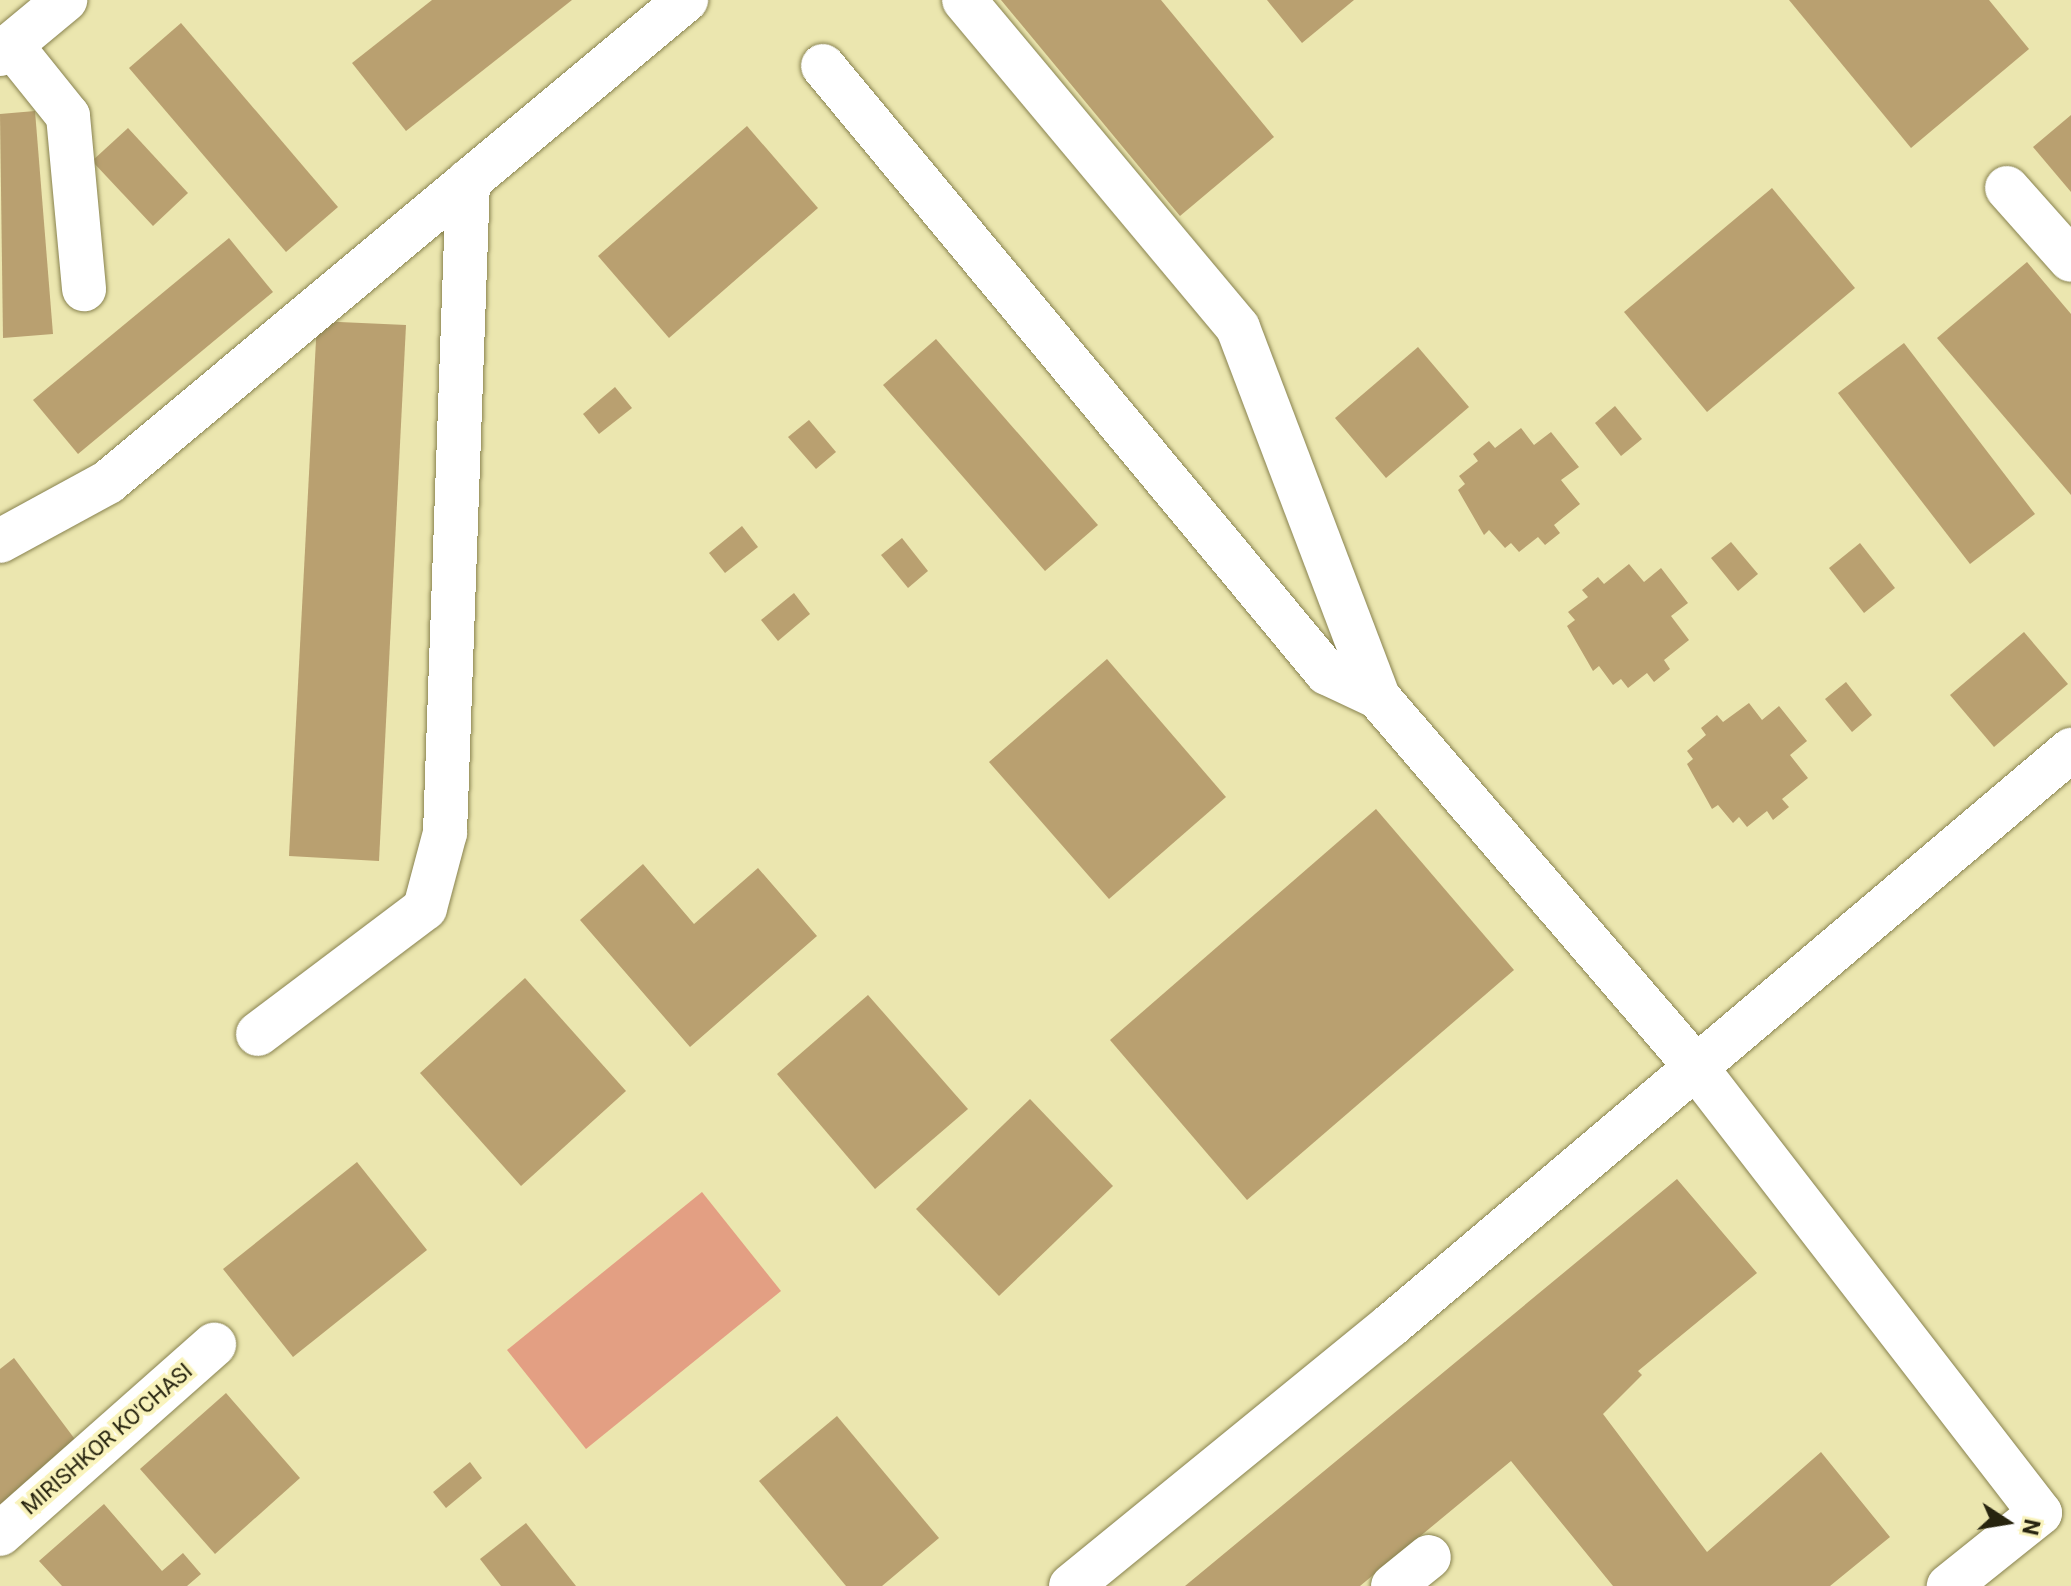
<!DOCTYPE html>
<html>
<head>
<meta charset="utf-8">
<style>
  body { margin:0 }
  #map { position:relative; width:2071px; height:1586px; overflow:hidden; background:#ebe6af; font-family:Roboto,sans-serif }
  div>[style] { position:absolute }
  .green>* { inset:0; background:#e39f83 }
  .building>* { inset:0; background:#b9a070 }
  .roads { filter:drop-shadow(0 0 2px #898350) drop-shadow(0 0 2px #898350) }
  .minor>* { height:44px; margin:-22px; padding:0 22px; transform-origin:22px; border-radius:22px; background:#fff }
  span { translate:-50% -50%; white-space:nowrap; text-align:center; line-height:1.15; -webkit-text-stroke:8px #f9f3bc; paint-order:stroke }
  .street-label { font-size:22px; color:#27240f }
  .north { position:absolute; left:1967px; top:1482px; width:80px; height:80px; -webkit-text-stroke:6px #f9f3bc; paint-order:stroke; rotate:102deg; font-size:22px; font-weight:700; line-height:32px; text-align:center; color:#27240f }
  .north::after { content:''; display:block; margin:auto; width:28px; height:36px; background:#27240f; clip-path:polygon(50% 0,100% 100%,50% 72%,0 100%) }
</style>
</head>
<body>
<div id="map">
  <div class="green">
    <div style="clip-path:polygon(702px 1192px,781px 1291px,586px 1449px,507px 1350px)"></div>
  </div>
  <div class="building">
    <div style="clip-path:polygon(432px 0,572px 0,406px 131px,352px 63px)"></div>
    <div style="clip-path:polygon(1001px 0,1161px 0,1274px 137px,1180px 216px)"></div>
    <div style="clip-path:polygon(1267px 0,1354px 0,1302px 43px)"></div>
    <div style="clip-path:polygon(1789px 0,1989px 0,2029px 49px,1911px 148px)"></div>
    <div style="clip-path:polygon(181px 23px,338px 207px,286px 252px,129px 68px)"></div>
    <div style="clip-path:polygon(35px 111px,53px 334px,3px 338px,0 114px)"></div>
    <div style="clip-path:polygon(2071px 115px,2071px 192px,2033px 147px)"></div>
    <div style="clip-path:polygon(747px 126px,818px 208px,669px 338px,598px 256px)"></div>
    <div style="clip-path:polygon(128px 128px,188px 193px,153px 226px,92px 161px)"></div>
    <div style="clip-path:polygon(1772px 188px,1855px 288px,1707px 412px,1624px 312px)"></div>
    <div style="clip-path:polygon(229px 238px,273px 292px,78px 454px,33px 400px)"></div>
    <div style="clip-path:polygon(2027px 262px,2071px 314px,2071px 495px,1937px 338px)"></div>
    <div style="clip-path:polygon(317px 321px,406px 325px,379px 861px,289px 856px)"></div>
    <div style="clip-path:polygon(936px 339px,1098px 525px,1045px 571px,883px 385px)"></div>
    <div style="clip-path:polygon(1904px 343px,2035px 514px,1970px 564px,1838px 393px)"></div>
    <div style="clip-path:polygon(1418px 347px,1469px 407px,1386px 478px,1335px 418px)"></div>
    <div style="clip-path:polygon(615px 387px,632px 408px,599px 434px,583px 414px)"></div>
    <div style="clip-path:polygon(1615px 406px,1642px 439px,1621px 456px,1595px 423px)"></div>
    <div style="clip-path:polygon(809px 420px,836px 452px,816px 469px,788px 437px)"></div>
    <div style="clip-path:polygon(1521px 428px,1534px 445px,1551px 432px,1579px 467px,1561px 480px,1580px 504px,1554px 525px,1560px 533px,1545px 545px,1538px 537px,1519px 552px,1511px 543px,1505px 548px,1489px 530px,1484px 535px,1458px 490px,1465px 484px,1459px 476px,1478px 461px,1473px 454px,1489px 441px,1495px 448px)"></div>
    <div style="clip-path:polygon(742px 526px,758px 547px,725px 573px,709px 553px)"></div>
    <div style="clip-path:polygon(902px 538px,928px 571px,908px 588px,881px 555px)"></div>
    <div style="clip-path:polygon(1731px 542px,1758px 574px,1738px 591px,1711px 558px)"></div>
    <div style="clip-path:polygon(1860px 543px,1895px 588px,1864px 613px,1829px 568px)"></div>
    <div style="clip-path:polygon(1629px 564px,1644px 582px,1661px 568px,1688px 603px,1671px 616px,1689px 640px,1664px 660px,1670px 669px,1654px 682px,1647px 673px,1628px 688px,1621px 679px,1613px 685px,1599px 666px,1593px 671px,1567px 626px,1575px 620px,1568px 612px,1588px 597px,1582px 590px,1598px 577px,1604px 584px)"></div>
    <div style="clip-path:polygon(794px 593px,810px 614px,778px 641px,761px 620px)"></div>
    <div style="clip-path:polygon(2024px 632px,2068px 684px,1994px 747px,1950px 695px)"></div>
    <div style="clip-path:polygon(1107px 659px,1226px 797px,1109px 899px,989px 762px)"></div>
    <div style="clip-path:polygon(1846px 682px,1872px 715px,1852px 732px,1825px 699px)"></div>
    <div style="clip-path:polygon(1749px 703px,1762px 720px,1779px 706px,1807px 741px,1790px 755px,1808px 778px,1782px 799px,1789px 807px,1773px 820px,1767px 811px,1747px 827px,1739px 817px,1733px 823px,1718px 805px,1712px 809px,1687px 764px,1693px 759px,1687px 751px,1706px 735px,1701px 728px,1717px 715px,1723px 722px)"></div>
    <div style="clip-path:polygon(1376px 809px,1514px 970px,1247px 1200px,1110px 1040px)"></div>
    <div style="clip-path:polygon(643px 864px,694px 924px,758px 868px,817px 936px,690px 1047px,580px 920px)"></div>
    <div style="clip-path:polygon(525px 978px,626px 1091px,521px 1186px,420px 1073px)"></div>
    <div style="clip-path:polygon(868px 995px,968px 1109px,875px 1189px,777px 1074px)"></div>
    <div style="clip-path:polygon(1030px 1099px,1113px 1186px,999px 1296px,916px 1209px)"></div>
    <div style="clip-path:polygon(357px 1162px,427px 1250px,293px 1357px,223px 1269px)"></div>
    <div style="clip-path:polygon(1677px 1179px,1757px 1273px,1638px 1371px,1642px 1375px,1603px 1414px,1707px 1552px,1821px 1452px,1890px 1537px,1830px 1586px,1613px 1586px,1511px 1461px,1360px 1586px,1185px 1586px)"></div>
    <div style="clip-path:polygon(14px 1358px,80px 1446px,0 1507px,0 1369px)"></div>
    <div style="clip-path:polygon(226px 1393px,300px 1478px,215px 1554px,140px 1469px)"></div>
    <div style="clip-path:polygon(837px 1416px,939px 1538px,882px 1586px,846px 1586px,759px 1481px)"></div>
    <div style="clip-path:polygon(470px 1462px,482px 1478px,446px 1508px,433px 1492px)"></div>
    <div style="clip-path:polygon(104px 1504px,162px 1571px,183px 1553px,201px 1574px,187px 1586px,62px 1586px,39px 1561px)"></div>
    <div style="clip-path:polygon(526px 1523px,576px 1586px,501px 1586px,480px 1559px)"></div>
  </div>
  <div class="roads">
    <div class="minor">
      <div style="left:964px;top:0;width:427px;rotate:50.1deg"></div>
      <div style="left:1238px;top:328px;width:395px;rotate:69.2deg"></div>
      <div style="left:1378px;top:697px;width:485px;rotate:49.3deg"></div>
      <div style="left:1694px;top:1065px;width:566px;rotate:52.32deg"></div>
      <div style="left:2040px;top:1513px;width:117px;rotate:141.3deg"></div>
      <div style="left:11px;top:45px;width:91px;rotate:51.2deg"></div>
      <div style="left:68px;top:116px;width:174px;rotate:84.7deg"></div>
      <div style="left:0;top:54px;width:85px;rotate:-39.7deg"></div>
      <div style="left:823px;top:66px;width:789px;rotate:50.3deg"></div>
      <div style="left:1327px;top:673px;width:56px;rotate:25.2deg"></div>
      <div style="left:2007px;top:188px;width:96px;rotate:48.4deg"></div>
      <div style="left:0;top:541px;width:123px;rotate:-28.6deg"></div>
      <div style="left:108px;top:482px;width:753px;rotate:-39.83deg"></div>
      <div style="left:258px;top:1034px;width:209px;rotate:-37deg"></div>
      <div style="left:425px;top:908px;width:78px;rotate:-75.1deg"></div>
      <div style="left:445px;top:833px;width:652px;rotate:-87.98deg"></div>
      <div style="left:0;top:1534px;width:286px;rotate:-41.5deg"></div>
      <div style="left:1071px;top:1586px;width:413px;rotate:-39.2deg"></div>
      <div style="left:1391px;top:1325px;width:891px;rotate:-40.22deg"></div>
      <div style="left:1393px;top:1586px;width:46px;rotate:-38.9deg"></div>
    </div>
  </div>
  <div class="street-label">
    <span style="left:107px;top:1439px;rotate:-41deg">MIRISHKOR KO'CHASI</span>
  </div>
  <div class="north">N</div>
</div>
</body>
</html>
